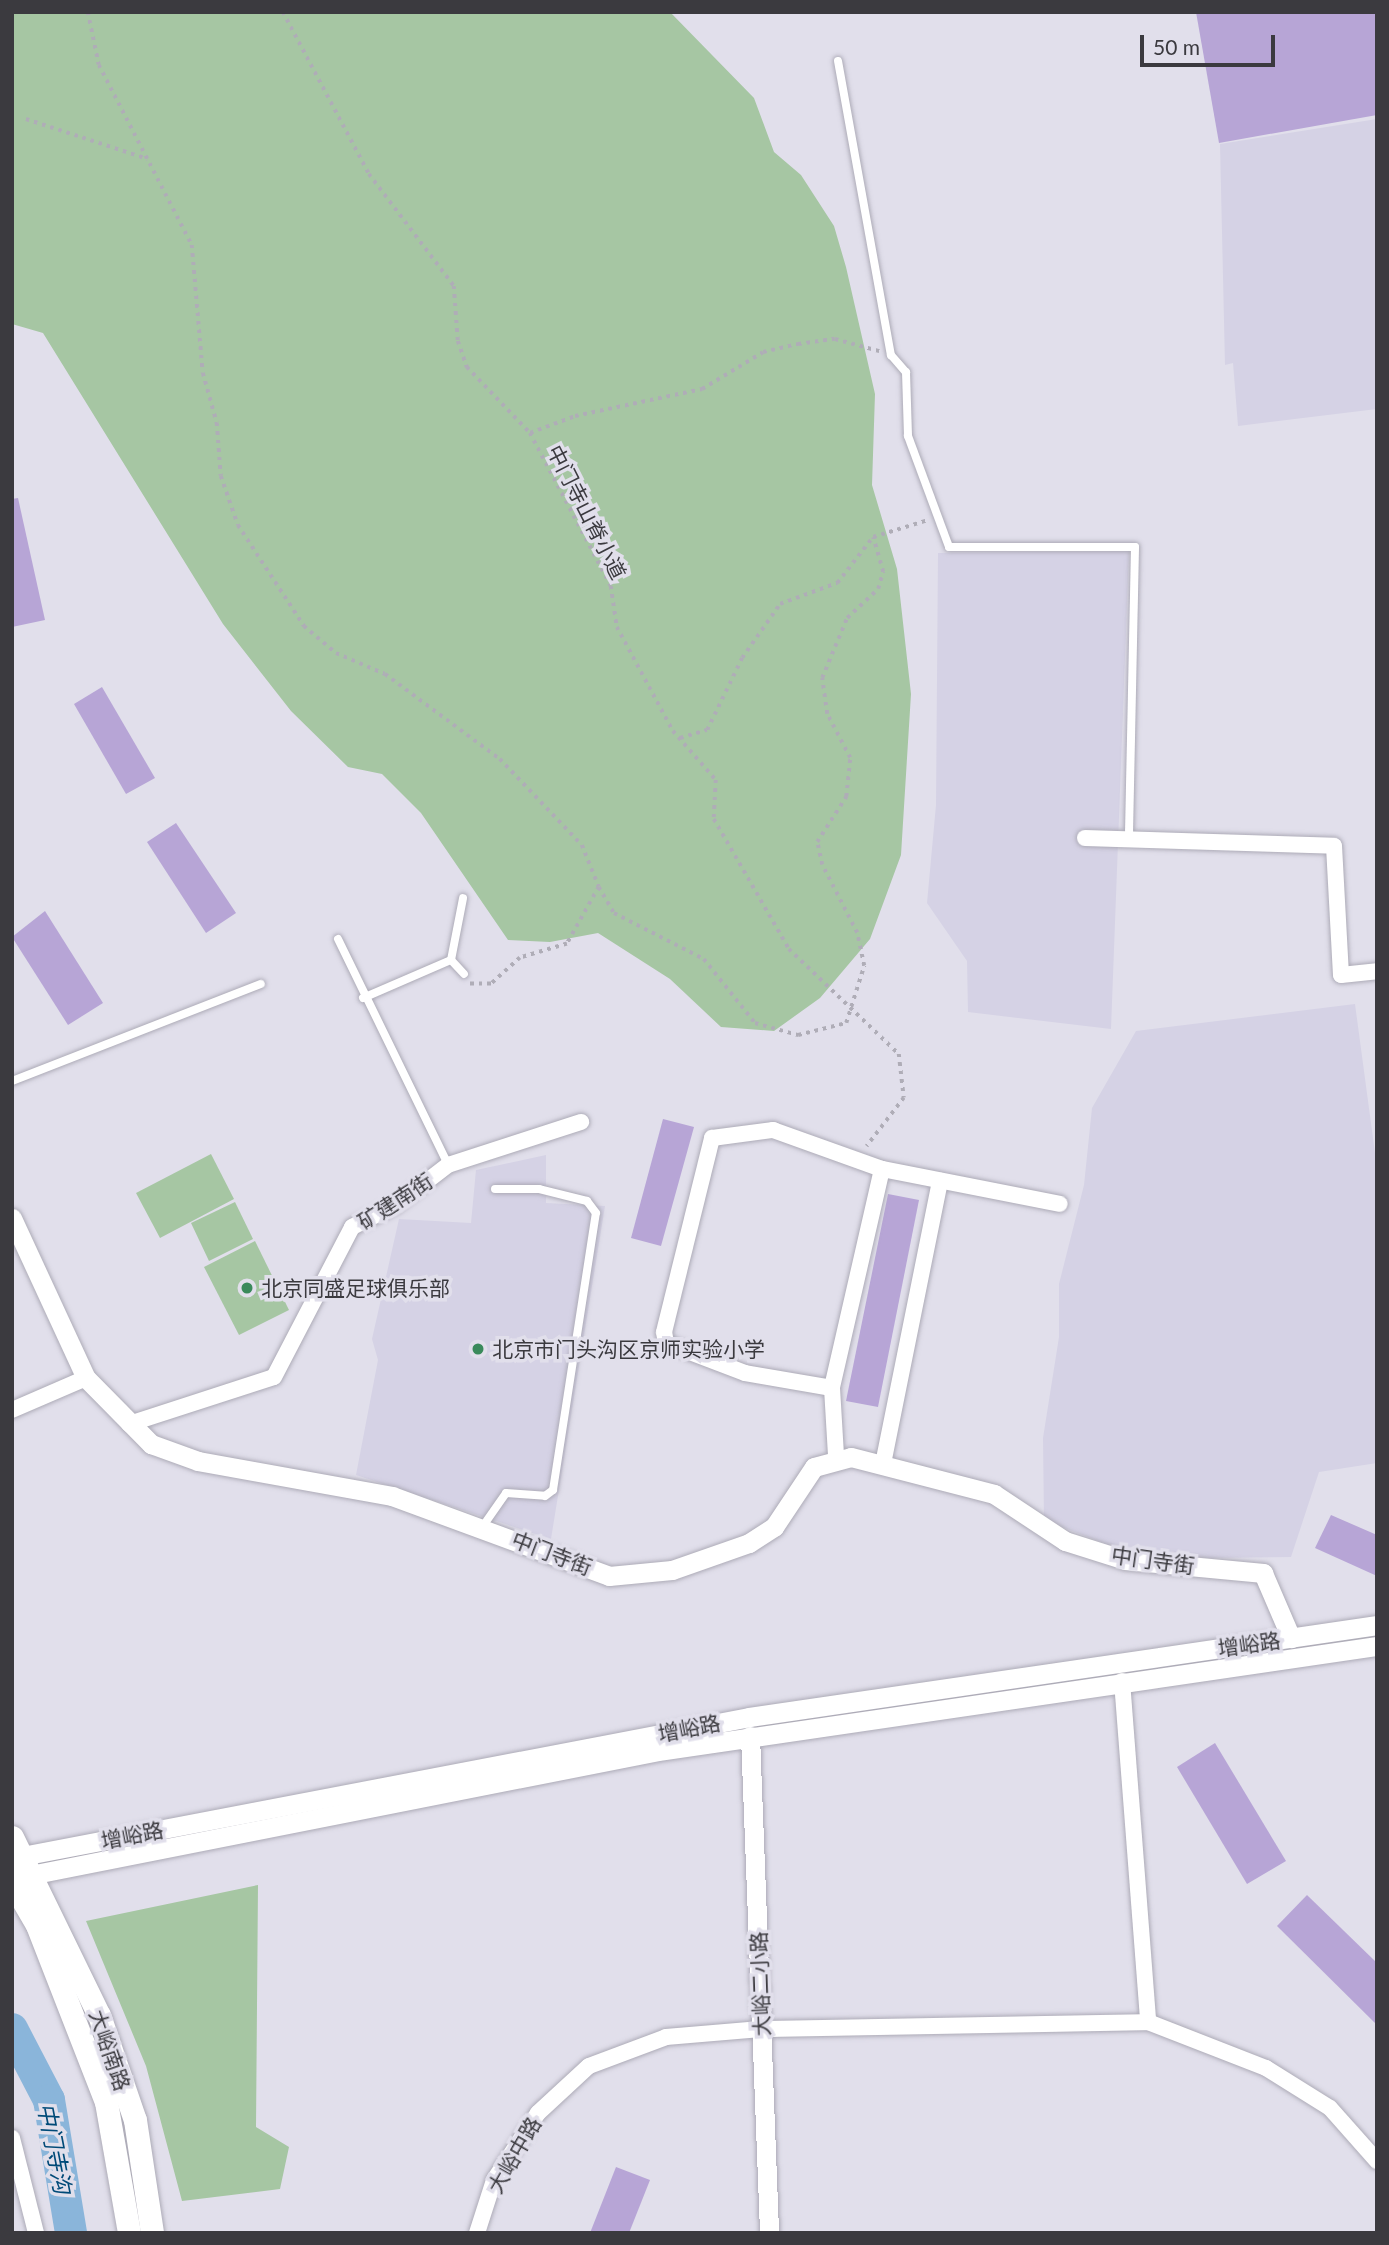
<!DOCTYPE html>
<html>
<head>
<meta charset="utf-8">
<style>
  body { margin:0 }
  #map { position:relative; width:1389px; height:2245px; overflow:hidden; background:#e1dfeb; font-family:Lato,"Noto Sans SC",sans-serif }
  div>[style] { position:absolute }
  .built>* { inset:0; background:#d5d2e5 }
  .green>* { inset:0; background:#a6c6a3 }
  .river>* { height:32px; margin:-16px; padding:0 16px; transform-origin:16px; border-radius:16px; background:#8ab5da }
  .building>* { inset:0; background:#b7a5d6 }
  .path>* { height:3.5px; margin-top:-1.75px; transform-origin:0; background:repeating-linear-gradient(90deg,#afadb7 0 3.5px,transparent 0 8.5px) }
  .roads { filter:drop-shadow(0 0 2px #adabb7) drop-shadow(0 0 2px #adabb7) }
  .service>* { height:8px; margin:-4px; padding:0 4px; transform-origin:4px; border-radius:4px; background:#fff }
  .minor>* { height:16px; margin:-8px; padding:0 8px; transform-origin:8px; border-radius:8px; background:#fff }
  .tertiary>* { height:19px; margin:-9.5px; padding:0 9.5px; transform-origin:9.5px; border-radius:9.5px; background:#fff }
  .secondary>* { height:23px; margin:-11.5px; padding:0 11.5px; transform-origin:11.5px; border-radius:11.5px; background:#fff }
  .dots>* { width:19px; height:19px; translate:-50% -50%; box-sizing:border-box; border:4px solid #e1dfeb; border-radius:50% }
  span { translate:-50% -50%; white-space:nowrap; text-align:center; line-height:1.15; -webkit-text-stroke:7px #e1dfeb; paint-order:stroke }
  .street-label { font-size:21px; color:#3b3a3f }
  .poi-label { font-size:21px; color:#3b3a3f }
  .left { translate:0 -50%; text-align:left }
  .water-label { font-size:23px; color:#004a78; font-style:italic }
  .frame { position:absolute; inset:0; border:14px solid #3b3a3f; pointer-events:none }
  .scale { position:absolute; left:1140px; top:35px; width:135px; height:32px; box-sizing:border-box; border:4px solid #3b3a3f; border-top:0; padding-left:9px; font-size:21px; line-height:24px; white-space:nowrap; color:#3b3a3f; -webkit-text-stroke:5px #e1dfeb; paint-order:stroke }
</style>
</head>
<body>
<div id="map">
  <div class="built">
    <div style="clip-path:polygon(1377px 119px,1377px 409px,1238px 426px,1233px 363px,1225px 365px,1220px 144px)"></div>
    <div style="clip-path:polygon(1129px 551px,1111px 1029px,968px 1012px,967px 961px,927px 903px,936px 805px,938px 553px)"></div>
    <div style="clip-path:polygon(1355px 1004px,1377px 1168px,1377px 1463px,1319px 1472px,1291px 1557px,1205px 1558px,1114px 1547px,1044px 1520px,1043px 1438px,1059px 1337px,1059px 1284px,1084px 1185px,1092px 1108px,1136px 1031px)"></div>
    <div style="clip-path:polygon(546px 1155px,546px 1203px,605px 1206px,551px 1539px,356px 1475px,378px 1360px,372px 1339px,399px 1219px,471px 1223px,476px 1170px)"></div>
  </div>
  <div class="green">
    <div style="clip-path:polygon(12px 12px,670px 12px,754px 98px,774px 152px,801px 175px,834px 226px,846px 267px,875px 394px,872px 485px,897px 569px,911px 694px,901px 855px,870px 939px,820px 998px,774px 1031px,721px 1027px,670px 979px,598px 933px,550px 942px,508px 940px,421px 813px,382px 774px,348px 767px,291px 711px,223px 624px,43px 333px,12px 324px)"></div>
    <div style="clip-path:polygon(211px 1154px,234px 1199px,160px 1238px,136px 1193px)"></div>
    <div style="clip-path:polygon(235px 1202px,253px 1239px,209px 1261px,191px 1223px)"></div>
    <div style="clip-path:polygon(255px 1241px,289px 1310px,239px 1335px,204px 1267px)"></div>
    <div style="clip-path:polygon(258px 1885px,256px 2127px,289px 2147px,280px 2189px,182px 2201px,146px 2066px,86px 1921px)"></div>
  </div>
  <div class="river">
    <div style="left:12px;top:2029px;width:80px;rotate:62.5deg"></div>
    <div style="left:49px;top:2100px;width:135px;rotate:80.6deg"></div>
  </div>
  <div class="building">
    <div style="clip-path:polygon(1196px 12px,1377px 12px,1377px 115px,1219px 143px)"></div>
    <div style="clip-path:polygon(18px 498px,45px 620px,12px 627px,12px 499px)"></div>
    <div style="clip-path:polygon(102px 687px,155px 778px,126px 794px,74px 704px)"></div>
    <div style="clip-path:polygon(176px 823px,236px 913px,206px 933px,147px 842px)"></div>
    <div style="clip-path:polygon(45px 911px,103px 1003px,68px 1025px,12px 937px)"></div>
    <div style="clip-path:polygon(663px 1119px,694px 1127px,661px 1246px,631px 1238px)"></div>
    <div style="clip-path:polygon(888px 1194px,919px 1200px,878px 1407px,846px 1401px)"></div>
    <div style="clip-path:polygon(1331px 1515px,1377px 1535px,1377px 1576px,1315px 1548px)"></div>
    <div style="clip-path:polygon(1215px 1743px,1286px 1861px,1247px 1884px,1177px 1767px)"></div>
    <div style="clip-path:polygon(1307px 1895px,1377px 1963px,1377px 2025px,1277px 1926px)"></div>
    <div style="clip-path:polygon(616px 2167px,650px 2180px,629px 2233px,590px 2233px)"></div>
  </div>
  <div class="path">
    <div style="left:88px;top:12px;width:54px;rotate:78.3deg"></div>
    <div style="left:99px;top:65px;width:203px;rotate:62.7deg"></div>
    <div style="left:192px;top:245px;width:128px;rotate:85.1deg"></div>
    <div style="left:203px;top:373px;width:52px;rotate:74.4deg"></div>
    <div style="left:217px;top:423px;width:53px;rotate:85.7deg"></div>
    <div style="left:221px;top:476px;width:52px;rotate:70.9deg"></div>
    <div style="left:238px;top:525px;width:121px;rotate:56.8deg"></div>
    <div style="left:304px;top:626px;width:42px;rotate:40.2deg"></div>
    <div style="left:336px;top:653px;width:53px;rotate:23.2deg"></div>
    <div style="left:385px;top:674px;width:143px;rotate:36.5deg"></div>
    <div style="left:500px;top:759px;width:119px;rotate:46.4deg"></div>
    <div style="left:582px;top:845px;width:45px;rotate:68deg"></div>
    <div style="left:599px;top:887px;width:65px;rotate:119.3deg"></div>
    <div style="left:567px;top:944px;width:49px;rotate:163.4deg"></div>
    <div style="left:520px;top:958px;width:39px;rotate:138deg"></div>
    <div style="left:491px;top:984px;width:21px;rotate:180deg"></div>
    <div style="left:283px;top:12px;width:183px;rotate:62deg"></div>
    <div style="left:369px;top:174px;width:141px;rotate:52.8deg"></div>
    <div style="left:454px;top:286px;width:55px;rotate:85.8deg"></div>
    <div style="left:458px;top:341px;width:28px;rotate:71deg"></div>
    <div style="left:467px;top:367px;width:91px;rotate:46.3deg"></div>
    <div style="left:530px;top:433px;width:173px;rotate:62.1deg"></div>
    <div style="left:611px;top:586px;width:41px;rotate:81.7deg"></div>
    <div style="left:617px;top:627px;width:118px;rotate:61.7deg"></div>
    <div style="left:673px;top:731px;width:65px;rotate:48.7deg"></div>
    <div style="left:716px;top:780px;width:39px;rotate:93deg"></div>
    <div style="left:714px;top:819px;width:150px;rotate:60deg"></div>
    <div style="left:789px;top:949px;width:152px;rotate:43.7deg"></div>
    <div style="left:899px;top:1054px;width:44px;rotate:83.5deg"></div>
    <div style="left:904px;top:1098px;width:61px;rotate:127.6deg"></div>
    <div style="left:26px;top:119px;width:128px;rotate:18.2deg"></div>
    <div style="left:530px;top:433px;width:48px;rotate:-20.7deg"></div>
    <div style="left:575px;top:416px;width:130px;rotate:-12deg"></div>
    <div style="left:702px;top:389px;width:71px;rotate:-31.2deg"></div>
    <div style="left:763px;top:352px;width:36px;rotate:-13deg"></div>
    <div style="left:798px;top:344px;width:37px;rotate:-8deg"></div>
    <div style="left:835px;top:339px;width:46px;rotate:15.3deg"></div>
    <div style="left:680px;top:738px;width:28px;rotate:-17deg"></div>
    <div style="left:707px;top:730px;width:80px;rotate:-64.1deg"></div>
    <div style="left:742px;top:658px;width:66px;rotate:-54.9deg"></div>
    <div style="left:780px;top:604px;width:61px;rotate:-20.2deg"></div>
    <div style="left:837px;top:583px;width:58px;rotate:-52deg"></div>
    <div style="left:873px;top:537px;width:58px;rotate:-17.2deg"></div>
    <div style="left:599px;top:887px;width:30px;rotate:60deg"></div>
    <div style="left:614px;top:913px;width:101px;rotate:27.1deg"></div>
    <div style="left:704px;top:959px;width:82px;rotate:51.4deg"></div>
    <div style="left:755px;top:1023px;width:45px;rotate:15.6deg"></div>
    <div style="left:798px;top:1035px;width:49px;rotate:-14deg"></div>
    <div style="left:846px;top:1023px;width:60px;rotate:-72.5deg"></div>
    <div style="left:864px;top:966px;width:34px;rotate:-102deg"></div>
    <div style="left:857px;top:933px;width:76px;rotate:-117.2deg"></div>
    <div style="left:822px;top:865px;width:24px;rotate:-102deg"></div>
    <div style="left:817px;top:842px;width:54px;rotate:-57.2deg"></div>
    <div style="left:846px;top:797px;width:39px;rotate:-84deg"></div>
    <div style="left:850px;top:758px;width:50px;rotate:-117.6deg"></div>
    <div style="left:827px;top:714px;width:36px;rotate:-98deg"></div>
    <div style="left:822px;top:678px;width:65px;rotate:-67.4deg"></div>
    <div style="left:847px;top:618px;width:42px;rotate:-43.1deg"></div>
    <div style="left:878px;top:589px;width:18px;rotate:-74deg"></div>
    <div style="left:883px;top:572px;width:36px;rotate:-106deg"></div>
  </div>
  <div class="roads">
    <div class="service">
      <div style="left:838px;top:61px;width:299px;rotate:79.8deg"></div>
      <div style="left:891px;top:355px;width:23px;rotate:49deg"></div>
      <div style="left:906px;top:372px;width:64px;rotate:88.2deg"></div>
      <div style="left:908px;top:436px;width:118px;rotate:69.7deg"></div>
      <div style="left:949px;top:547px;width:186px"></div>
      <div style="left:1135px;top:547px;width:293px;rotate:91.2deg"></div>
      <div style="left:338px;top:939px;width:251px;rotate:64deg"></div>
      <div style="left:451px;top:960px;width:63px;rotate:-79deg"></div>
      <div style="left:363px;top:998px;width:96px;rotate:-23.4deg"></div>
      <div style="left:451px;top:960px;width:19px;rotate:47deg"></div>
      <div style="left:12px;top:1081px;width:267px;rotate:-21.3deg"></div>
      <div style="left:483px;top:1526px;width:40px;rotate:-55.1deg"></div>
      <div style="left:506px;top:1493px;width:39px;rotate:4deg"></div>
      <div style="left:545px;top:1496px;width:10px;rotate:-37deg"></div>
      <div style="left:553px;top:1490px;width:280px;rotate:-81.2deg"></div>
      <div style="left:596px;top:1213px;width:15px;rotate:-127deg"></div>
      <div style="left:587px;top:1201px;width:49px;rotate:-166deg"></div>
      <div style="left:539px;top:1189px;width:44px;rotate:180deg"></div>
    </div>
    <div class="minor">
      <div style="left:1085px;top:838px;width:249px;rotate:1.8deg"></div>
      <div style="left:1334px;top:846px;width:129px;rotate:86.9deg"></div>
      <div style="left:1341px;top:975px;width:36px;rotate:-6deg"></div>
      <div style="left:882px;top:1169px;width:181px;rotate:11.1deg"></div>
      <div style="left:832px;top:1388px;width:88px;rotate:-170.2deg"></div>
      <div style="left:745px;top:1373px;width:85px;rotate:-159.2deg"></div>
      <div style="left:666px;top:1343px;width:11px;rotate:-100deg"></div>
      <div style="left:664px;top:1332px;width:200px;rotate:-76.1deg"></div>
      <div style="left:712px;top:1138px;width:62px;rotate:-7.5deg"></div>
      <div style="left:773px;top:1130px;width:116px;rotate:19.7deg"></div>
      <div style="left:882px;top:1169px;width:225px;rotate:102.9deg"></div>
      <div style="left:832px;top:1388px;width:68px;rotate:86.6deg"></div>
      <div style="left:12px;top:1410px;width:81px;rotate:-23.4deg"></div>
      <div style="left:129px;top:1424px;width:152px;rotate:-18deg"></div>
      <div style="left:274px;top:1377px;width:169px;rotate:-62.5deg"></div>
      <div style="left:352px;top:1227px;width:49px;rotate:-26.6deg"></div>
      <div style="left:396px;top:1205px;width:66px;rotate:-37.6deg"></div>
      <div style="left:448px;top:1165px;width:140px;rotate:-17.9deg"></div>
      <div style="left:883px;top:1464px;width:289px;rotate:-78.6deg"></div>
      <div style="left:1122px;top:1681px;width:342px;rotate:85.6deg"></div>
      <div style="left:12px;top:2138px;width:98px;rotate:75.8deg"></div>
      <div style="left:477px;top:2233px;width:56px;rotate:-72.2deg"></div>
      <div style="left:494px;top:2180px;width:80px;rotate:-56.7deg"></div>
      <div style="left:538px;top:2113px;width:69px;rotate:-42.7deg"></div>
      <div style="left:589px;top:2066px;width:82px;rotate:-20.6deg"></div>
      <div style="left:666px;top:2037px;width:95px;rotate:-4.8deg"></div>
      <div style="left:761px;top:2029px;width:387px;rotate:-1deg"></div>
      <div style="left:1148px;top:2022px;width:127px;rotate:21.3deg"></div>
      <div style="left:1266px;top:2068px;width:75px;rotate:32deg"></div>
      <div style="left:1330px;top:2108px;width:71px;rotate:48.4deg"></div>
    </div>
    <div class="tertiary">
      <div style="left:12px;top:1218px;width:176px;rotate:65.2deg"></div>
      <div style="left:86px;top:1378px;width:93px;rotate:45.4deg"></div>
      <div style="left:151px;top:1444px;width:50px;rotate:19.9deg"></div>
      <div style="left:198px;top:1461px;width:197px;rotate:10.2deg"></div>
      <div style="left:392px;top:1496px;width:231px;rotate:20.2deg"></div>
      <div style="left:609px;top:1576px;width:63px;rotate:-5.4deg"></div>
      <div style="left:672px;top:1570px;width:82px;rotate:-19.3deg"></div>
      <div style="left:749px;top:1543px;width:30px;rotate:-33deg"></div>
      <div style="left:774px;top:1527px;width:72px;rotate:-56.3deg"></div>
      <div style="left:814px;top:1467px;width:38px;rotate:-15deg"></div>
      <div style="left:851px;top:1457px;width:148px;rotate:14.5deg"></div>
      <div style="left:994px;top:1494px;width:85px;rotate:33.5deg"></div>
      <div style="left:1065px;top:1541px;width:63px;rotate:17.6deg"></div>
      <div style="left:1125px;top:1560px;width:139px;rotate:5.4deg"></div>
      <div style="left:1263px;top:1573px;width:71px;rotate:66.7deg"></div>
      <div style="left:750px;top:1736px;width:497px;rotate:87.8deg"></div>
      <div style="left:12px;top:1870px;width:17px;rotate:-54deg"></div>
      <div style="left:22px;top:1856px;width:740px;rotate:-10.82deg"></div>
      <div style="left:749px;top:1717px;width:635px;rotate:-8.33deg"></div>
      <div style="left:20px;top:1877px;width:650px;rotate:-11.17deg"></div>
      <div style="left:658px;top:1751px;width:727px;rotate:-8.31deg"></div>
    </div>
    <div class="secondary">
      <div style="left:12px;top:1837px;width:198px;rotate:64deg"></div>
      <div style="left:99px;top:2015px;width:111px;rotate:71.1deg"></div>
      <div style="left:135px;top:2120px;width:114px;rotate:81.4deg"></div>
      <div style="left:12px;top:1882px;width:50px;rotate:59.8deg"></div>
      <div style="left:37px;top:1925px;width:190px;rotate:68.7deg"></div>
      <div style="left:106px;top:2102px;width:133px;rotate:80deg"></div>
    </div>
  </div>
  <div class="dots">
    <div style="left:247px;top:1288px;background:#3a8a5b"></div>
    <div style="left:478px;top:1349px;background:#3a8a5b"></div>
  </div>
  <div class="street-label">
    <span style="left:587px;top:512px;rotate:63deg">中门寺山脊小道</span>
    <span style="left:395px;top:1201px;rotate:-33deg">矿建南街</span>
    <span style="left:552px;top:1553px;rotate:21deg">中门寺街</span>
    <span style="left:1153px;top:1560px;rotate:8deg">中门寺街</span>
    <span style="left:1249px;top:1644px;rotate:-8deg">增峪路</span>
    <span style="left:689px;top:1728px;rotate:-11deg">增峪路</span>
    <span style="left:132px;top:1835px;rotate:-11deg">增峪路</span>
    <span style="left:760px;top:1984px;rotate:-92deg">大峪二小路</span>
    <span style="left:110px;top:2050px;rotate:71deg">大峪南路</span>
    <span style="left:514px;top:2155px;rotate:-60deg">大峪中路</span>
  </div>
  <div class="poi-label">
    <span class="left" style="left:261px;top:1288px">北京同盛足球俱乐部</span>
    <span class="left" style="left:492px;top:1349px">北京市门头沟区京师实验小学</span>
  </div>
  <div class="water-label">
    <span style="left:55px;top:2148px;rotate:79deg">中门寺沟</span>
  </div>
  <div class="frame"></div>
  <div class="scale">50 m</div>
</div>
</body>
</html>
